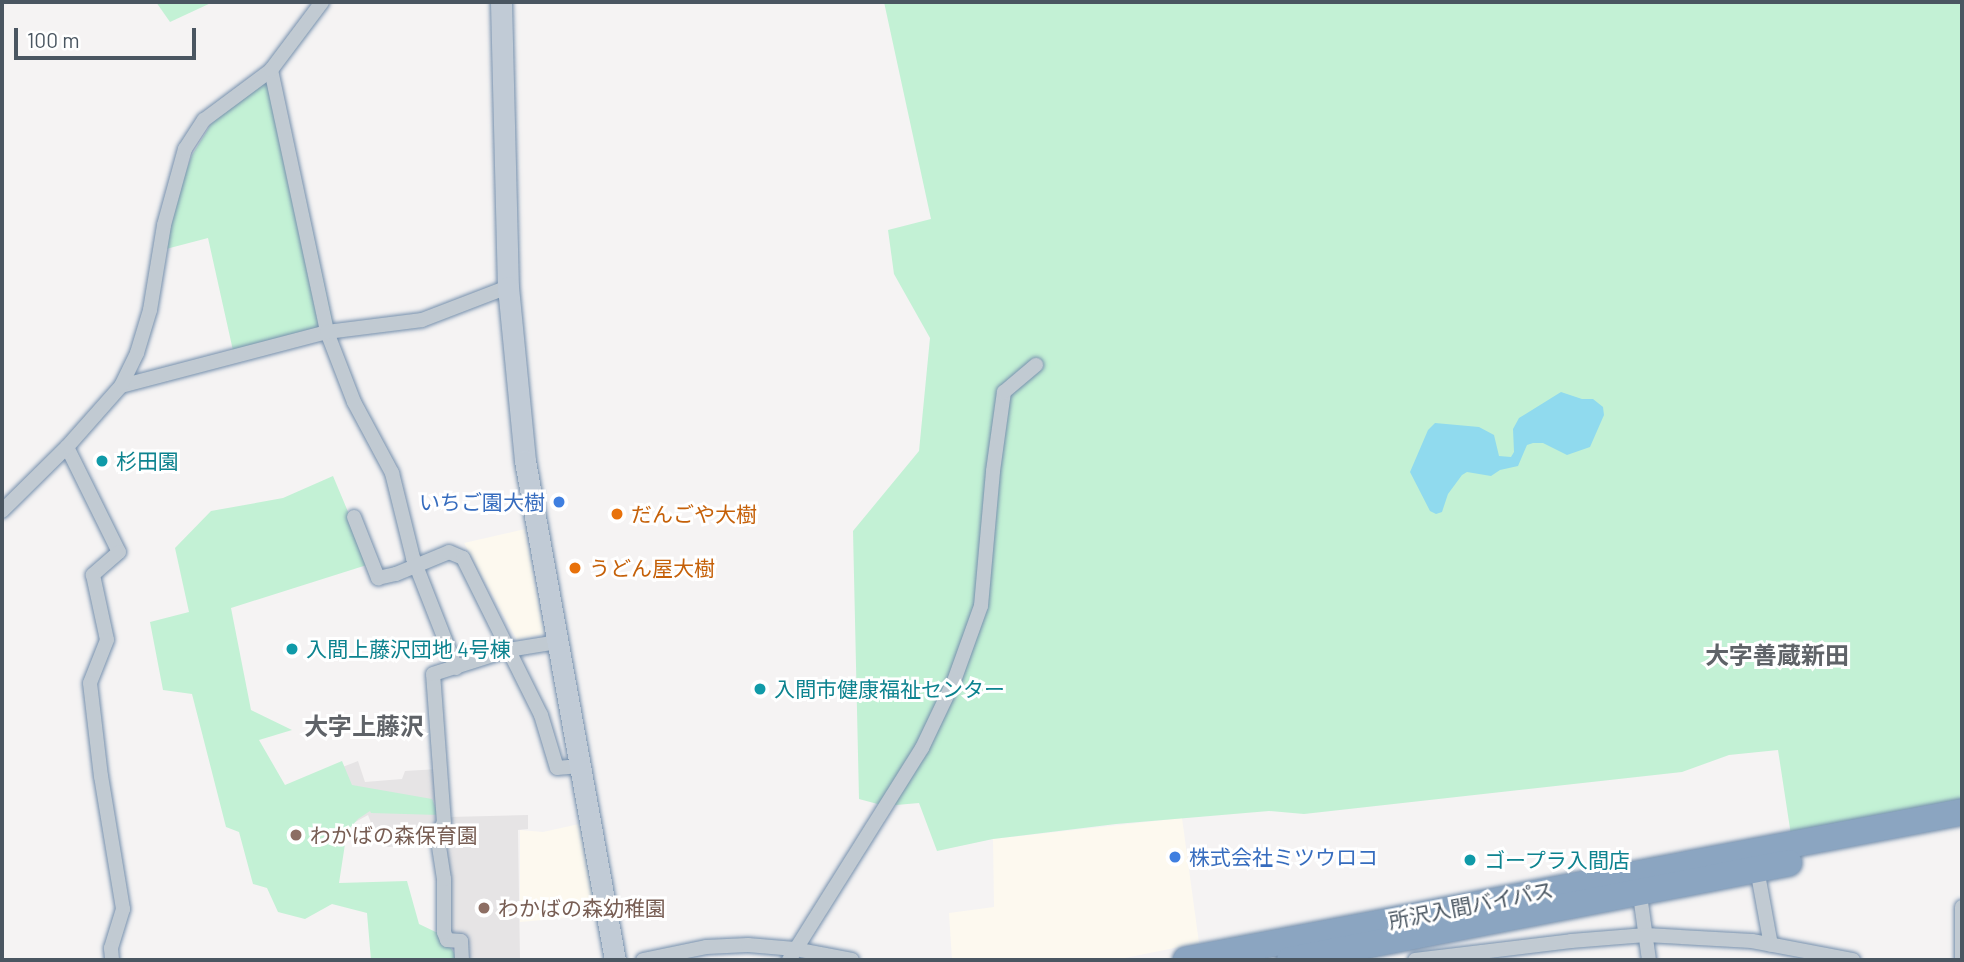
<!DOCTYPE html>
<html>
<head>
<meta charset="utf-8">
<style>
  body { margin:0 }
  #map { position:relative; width:1964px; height:962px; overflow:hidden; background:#f5f3f3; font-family:Barlow,"Noto Sans JP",sans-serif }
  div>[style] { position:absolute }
  .commercial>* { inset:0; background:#fdf9ef }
  .education>* { inset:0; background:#e6e4e5 }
  .green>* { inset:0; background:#c3f1d5 }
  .water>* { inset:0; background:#90daee }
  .roads { filter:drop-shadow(0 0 2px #7690ad) drop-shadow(0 0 2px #7690ad) }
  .street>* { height:14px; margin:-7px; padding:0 7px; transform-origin:7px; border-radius:7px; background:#c1cad2 }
  .secondary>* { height:21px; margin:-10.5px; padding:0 10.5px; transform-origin:10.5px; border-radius:10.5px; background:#c1cbd6 }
  .highway>* { height:26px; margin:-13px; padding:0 13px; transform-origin:13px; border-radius:13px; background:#8ba5c1 }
  .dots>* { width:19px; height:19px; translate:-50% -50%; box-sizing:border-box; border:4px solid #fff; border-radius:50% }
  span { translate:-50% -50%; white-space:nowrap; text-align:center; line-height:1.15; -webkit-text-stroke:6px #fff; paint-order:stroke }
  .culture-label { font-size:21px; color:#0d838f }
  .left { translate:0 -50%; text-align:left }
  .shop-label { font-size:21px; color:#366cbe }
  .right { translate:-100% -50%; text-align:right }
  .food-label { font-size:21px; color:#c56008 }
  .education-label { font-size:21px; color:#785e54 }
  .street-label { font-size:21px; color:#4a5661 }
  .quarter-label { font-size:24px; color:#5f6368; font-weight:700 }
  .frame { position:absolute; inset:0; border:4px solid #4a5661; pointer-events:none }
  .scale { position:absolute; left:14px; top:28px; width:182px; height:32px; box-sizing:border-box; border:4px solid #4a5661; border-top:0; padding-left:9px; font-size:21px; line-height:24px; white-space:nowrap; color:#4a5661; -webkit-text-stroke:5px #fff; paint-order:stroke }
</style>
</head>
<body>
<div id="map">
  <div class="commercial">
    <div style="clip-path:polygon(525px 529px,544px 634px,517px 640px,464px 543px)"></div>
    <div style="clip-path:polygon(1182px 818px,1199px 943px,1115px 960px,952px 960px,949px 913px,994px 907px,993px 839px)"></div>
    <div style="clip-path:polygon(579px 824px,597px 915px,520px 922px,520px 830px,543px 832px)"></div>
  </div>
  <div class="education">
    <div style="clip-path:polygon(358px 761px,365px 782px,402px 779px,405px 771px,438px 769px,438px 825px,431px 827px,433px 839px,429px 845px,388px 847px,377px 839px,368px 815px,339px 831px,240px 807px)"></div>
    <div style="clip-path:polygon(528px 815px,528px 829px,518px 830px,520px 960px,465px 960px,450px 935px,441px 833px,449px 831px,448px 817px)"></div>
  </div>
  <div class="green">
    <div style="clip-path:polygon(156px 2px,213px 2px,170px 22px)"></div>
    <div style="clip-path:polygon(884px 2px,1962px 2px,1962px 801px,1791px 835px,1778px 750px,1729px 755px,1682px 772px,1304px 814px,1269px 811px,1116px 824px,993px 839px,937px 851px,919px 803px,885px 806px,859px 799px,853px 531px,919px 451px,930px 338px,894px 274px,888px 230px,931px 219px)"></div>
    <div style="clip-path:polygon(278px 73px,336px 337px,234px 355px,208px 238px,166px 249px,179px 190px,192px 155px,211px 124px,239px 97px)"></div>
    <div style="clip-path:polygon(333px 476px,370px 564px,231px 608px,251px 710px,292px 730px,259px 740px,285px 785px,342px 761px,352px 785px,432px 799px,439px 815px,371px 813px,370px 811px,358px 819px,347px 831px,339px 883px,407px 881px,419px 924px,442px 935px,459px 960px,371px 960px,367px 913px,332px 904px,305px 919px,278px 912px,267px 888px,253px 884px,239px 832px,226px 827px,192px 694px,163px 690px,150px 622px,189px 612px,175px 548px,211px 511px,283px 498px)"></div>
  </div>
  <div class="water">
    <div style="clip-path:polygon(1561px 392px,1582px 399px,1593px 399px,1603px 407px,1604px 415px,1590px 447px,1567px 455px,1543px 443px,1533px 443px,1527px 445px,1518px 466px,1500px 470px,1491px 476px,1467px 472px,1462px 475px,1448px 494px,1442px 512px,1436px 514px,1430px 511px,1410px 472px,1428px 430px,1435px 423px,1479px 427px,1494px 435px,1499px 456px,1511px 457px,1514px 452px,1513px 429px,1519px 418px)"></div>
  </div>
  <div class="roads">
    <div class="street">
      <div style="left:271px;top:70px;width:268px;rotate:77.9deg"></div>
      <div style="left:327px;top:332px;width:75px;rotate:68.9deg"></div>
      <div style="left:354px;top:402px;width:81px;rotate:61.8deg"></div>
      <div style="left:392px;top:473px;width:88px;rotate:76.1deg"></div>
      <div style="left:413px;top:558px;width:118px;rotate:68.6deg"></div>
      <div style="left:121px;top:386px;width:213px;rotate:-14.7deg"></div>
      <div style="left:327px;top:332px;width:96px;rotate:-7.2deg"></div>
      <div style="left:422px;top:320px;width:92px;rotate:-21deg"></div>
      <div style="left:67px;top:447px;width:117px;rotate:63.7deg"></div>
      <div style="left:119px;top:552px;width:35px;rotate:139deg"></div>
      <div style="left:93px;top:575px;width:66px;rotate:77.8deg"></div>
      <div style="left:107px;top:640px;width:46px;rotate:111.6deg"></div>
      <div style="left:90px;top:683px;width:94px;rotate:83.3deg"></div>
      <div style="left:101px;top:776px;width:135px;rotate:80.6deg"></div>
      <div style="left:123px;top:909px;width:41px;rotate:107.1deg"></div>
      <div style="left:111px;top:948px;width:12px;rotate:85deg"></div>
      <div style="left:2px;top:511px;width:91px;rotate:-44.6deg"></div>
      <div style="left:67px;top:447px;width:81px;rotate:-48.5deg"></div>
      <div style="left:121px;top:386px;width:37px;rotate:-64deg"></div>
      <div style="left:137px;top:353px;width:45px;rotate:-73.2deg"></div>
      <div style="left:150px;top:310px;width:86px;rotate:-80.6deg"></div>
      <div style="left:164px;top:225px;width:79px;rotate:-74.6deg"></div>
      <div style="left:185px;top:149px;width:35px;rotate:-57deg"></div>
      <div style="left:204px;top:120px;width:84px;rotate:-36.7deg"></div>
      <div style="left:271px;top:70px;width:85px;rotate:-53.1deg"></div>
      <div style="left:354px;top:517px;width:66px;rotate:68.5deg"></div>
      <div style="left:378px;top:578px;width:18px;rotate:-13deg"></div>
      <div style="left:396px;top:574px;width:57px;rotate:-22.5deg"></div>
      <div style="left:449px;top:552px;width:15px;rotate:23deg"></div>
      <div style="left:463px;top:558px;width:175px;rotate:63.6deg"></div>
      <div style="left:541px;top:715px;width:55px;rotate:73.2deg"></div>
      <div style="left:557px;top:768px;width:23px;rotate:-5deg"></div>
      <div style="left:1757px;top:869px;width:77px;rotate:79.6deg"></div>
      <div style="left:1639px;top:888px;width:73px;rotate:82.1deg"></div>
      <div style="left:1962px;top:907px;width:53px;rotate:90deg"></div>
      <div style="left:462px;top:960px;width:19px;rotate:-93deg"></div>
      <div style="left:461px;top:941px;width:14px;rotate:-176deg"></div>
      <div style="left:447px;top:940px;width:9px;rotate:-111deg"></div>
      <div style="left:444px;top:932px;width:53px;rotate:-90deg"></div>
      <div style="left:444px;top:879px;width:46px;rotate:-98.8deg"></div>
      <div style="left:437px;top:834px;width:13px;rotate:-58deg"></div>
      <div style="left:444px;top:823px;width:149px;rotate:-94.2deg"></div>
      <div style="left:433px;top:674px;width:79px;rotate:-17.7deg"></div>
      <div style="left:508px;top:650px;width:51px;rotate:-9.1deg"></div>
      <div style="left:643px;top:960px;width:64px;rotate:-11.7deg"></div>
      <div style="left:706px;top:947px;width:42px;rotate:-2.7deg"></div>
      <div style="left:748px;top:945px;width:47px;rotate:4.9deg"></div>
      <div style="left:795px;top:949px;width:58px;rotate:10.9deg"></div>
      <div style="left:789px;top:960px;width:250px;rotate:-57.9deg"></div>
      <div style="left:922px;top:748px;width:74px;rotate:-64.5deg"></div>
      <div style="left:954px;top:681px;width:80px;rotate:-70.2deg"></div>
      <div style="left:981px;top:606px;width:136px;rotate:-84.9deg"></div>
      <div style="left:993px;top:471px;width:80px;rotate:-82.1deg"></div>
      <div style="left:1004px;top:392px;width:42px;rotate:-40.2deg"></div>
      <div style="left:1415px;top:960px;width:157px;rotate:-6.9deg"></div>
      <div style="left:1571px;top:941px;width:75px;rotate:-4.6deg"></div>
      <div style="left:1646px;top:935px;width:106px;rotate:3.2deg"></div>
      <div style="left:1752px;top:941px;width:103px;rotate:10.7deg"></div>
    </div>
    <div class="secondary">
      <div style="left:501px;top:2px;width:285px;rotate:88.6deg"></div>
      <div style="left:508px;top:287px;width:175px;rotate:84.4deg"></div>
      <div style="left:525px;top:461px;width:507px;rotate:79.78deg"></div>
    </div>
    <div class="highway">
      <div style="left:1186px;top:960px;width:790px;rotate:-10.8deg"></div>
      <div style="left:1290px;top:960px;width:508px;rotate:-11deg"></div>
    </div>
  </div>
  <div class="dots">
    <div style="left:102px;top:461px;background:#0f9aa8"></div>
    <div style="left:559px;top:502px;background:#3f7fe0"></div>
    <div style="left:617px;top:514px;background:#e8710a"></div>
    <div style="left:575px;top:568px;background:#e8710a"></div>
    <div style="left:292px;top:649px;background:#0f9aa8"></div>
    <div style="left:760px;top:689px;background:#0f9aa8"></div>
    <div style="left:296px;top:835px;background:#8d6e63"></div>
    <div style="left:1175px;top:857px;background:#3f7fe0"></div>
    <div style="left:1470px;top:860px;background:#0f9aa8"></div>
    <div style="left:484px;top:908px;background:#8d6e63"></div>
  </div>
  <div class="culture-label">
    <span class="left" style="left:116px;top:461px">杉田園</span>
    <span class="left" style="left:306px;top:649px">入間上藤沢団地 4号棟</span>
    <span class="left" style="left:774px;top:689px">入間市健康福祉センター</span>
    <span class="left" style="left:1484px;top:860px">ゴープラ入間店</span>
  </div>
  <div class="shop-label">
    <span class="right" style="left:545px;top:502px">いちご園大樹</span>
    <span class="left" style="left:1189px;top:857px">株式会社ミツウロコ</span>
  </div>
  <div class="food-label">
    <span class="left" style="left:631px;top:514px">だんごや大樹</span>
    <span class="left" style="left:589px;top:568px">うどん屋大樹</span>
  </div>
  <div class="education-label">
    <span class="left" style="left:310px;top:835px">わかばの森保育園</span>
    <span class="left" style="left:498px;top:908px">わかばの森幼稚園</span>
  </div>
  <div class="street-label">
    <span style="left:1471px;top:905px;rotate:-11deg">所沢入間バイパス</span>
  </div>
  <div class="quarter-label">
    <span style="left:1777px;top:655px">大字善蔵新田</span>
    <span style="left:364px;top:726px">大字上藤沢</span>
  </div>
  <div class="frame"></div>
  <div class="scale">100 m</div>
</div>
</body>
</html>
